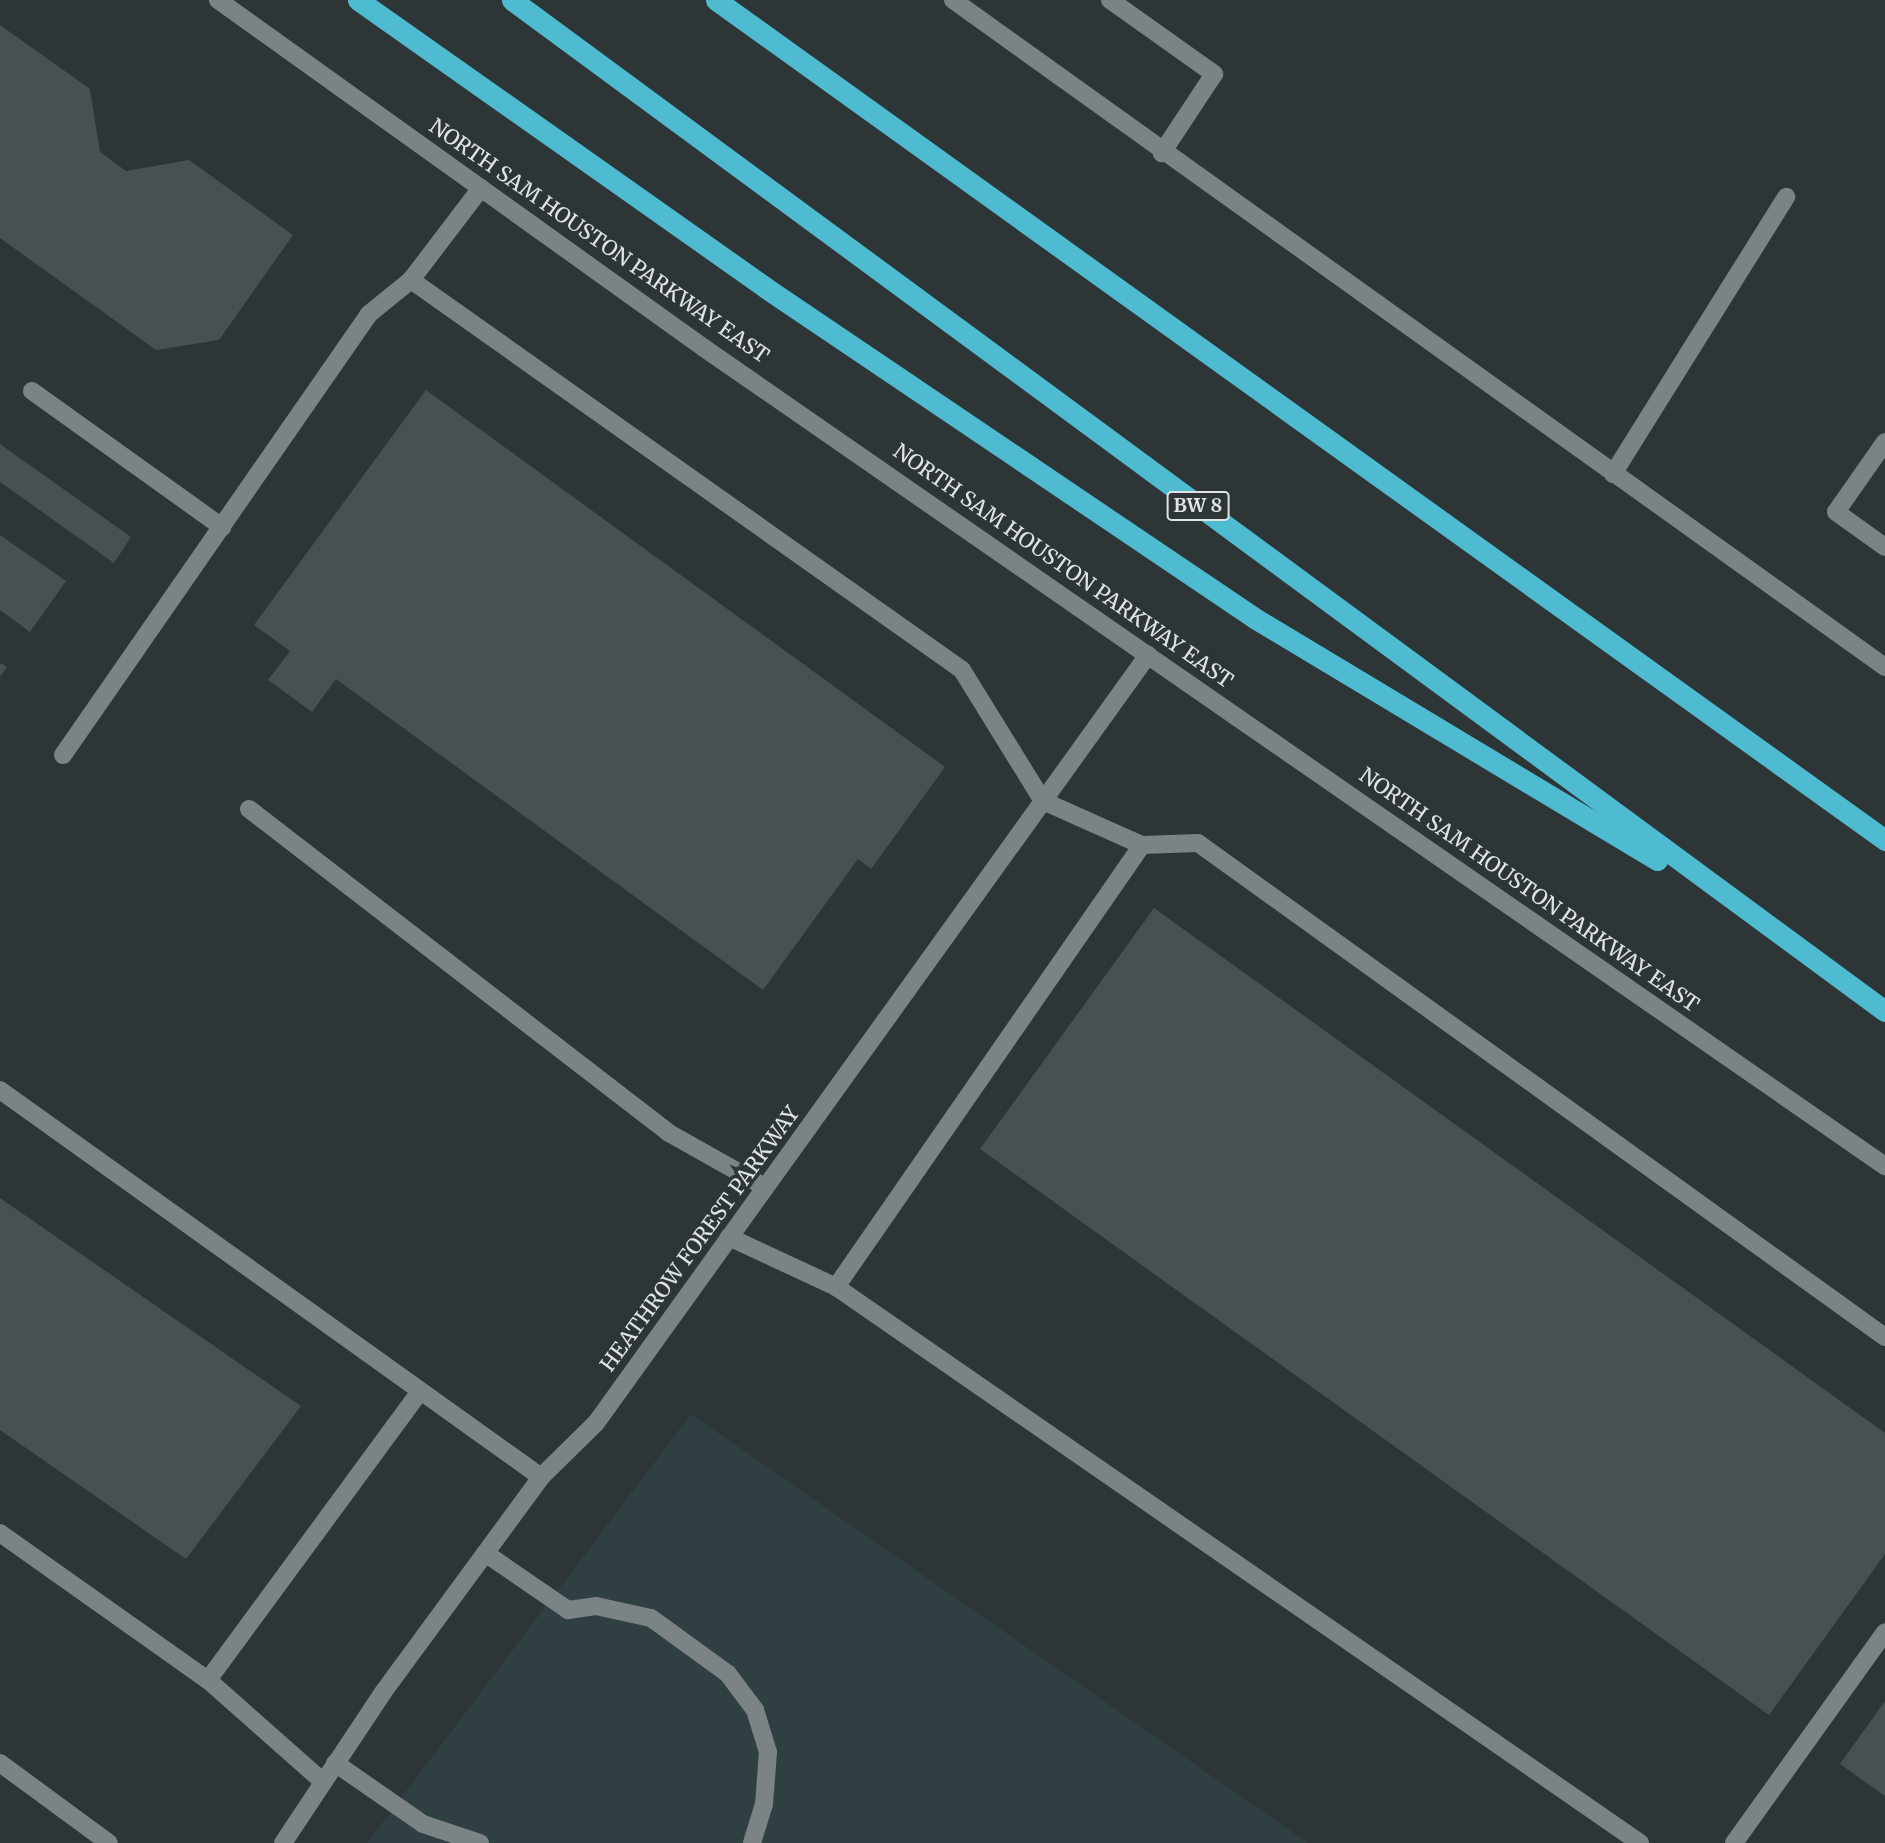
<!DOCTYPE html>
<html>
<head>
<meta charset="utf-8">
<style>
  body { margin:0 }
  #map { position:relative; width:1885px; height:1843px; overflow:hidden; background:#2e3537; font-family:Merriweather,serif }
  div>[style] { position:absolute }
  .built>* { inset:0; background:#303f42 }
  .building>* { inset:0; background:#485052 }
  .service>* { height:18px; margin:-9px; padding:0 9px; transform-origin:9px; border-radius:9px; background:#7b8385 }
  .tertiary>* { height:18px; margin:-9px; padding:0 9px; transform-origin:9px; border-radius:9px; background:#7b8385 }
  .secondary>* { height:18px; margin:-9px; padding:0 9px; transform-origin:9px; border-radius:9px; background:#7b8385 }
  .motorway>* { height:21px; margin:-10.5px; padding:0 10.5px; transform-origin:10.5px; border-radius:10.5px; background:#4ebbd1 }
  span { translate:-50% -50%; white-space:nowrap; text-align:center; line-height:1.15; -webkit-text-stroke:7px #2e3537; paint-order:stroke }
  .shield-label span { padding:2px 5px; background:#2e3537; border:2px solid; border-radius:5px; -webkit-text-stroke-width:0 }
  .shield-label { font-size:19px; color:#e0e4e5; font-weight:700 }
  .street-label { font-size:21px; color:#e0e4e5 }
</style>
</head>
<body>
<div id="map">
  <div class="built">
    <div style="clip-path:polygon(691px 1414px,1308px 1843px,367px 1843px)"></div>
  </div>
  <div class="building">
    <div style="clip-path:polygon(0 25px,90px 89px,100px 152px,126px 171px,189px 160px,293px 235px,219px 340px,156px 350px,0 238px)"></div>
    <div style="clip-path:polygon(426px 390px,945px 767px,871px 869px,858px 859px,763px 990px,336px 679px,312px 712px,268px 680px,290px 651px,254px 625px)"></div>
    <div style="clip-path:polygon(0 444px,131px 537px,114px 563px,0 482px)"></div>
    <div style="clip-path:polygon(0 535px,66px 581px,30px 632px,0 610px)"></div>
    <div style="clip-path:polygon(0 663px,7px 667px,0 677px)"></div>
    <div style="clip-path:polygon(1154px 908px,1885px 1433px,1885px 1554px,1769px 1715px,980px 1149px)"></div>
    <div style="clip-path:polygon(0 1198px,301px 1406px,186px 1559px,0 1430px)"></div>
    <div style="clip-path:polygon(1885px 1701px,1885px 1796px,1840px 1764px)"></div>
  </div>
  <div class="service">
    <div style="left:1110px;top:0;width:128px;rotate:35.4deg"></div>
    <div style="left:1214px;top:74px;width:95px;rotate:123.4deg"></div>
    <div style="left:481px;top:188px;width:116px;rotate:127.3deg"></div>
    <div style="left:411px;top:280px;width:675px;rotate:35.29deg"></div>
    <div style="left:962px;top:670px;width:154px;rotate:58.3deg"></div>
    <div style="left:1043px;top:801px;width:108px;rotate:24deg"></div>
    <div style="left:32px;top:391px;width:234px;rotate:35.6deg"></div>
    <div style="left:1885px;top:442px;width:85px;rotate:125deg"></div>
    <div style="left:1836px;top:512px;width:60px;rotate:35.5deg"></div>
    <div style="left:1613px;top:474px;width:327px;rotate:-58deg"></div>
    <div style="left:63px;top:755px;width:537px;rotate:-55.24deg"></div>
    <div style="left:369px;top:314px;width:54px;rotate:-39deg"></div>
    <div style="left:249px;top:809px;width:530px;rotate:37.65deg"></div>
    <div style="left:669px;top:1133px;width:110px;rotate:29.4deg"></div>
    <div style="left:0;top:1090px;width:665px;rotate:35.58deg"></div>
    <div style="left:729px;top:1237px;width:118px;rotate:25deg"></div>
    <div style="left:0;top:1533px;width:255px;rotate:35.3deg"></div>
    <div style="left:208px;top:1680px;width:152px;rotate:41.5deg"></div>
    <div style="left:485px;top:1553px;width:101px;rotate:34.5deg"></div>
    <div style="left:568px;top:1610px;width:28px;rotate:-8deg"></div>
    <div style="left:596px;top:1606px;width:56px;rotate:12.3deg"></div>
    <div style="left:651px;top:1618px;width:95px;rotate:36deg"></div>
    <div style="left:728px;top:1674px;width:45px;rotate:53.1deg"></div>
    <div style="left:755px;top:1710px;width:44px;rotate:72.8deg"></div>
    <div style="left:768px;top:1752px;width:52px;rotate:94.4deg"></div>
    <div style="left:764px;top:1804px;width:41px;rotate:107.1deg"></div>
    <div style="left:208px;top:1680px;width:356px;rotate:-53.7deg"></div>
    <div style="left:0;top:1763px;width:135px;rotate:36.3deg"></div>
    <div style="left:335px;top:1763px;width:107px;rotate:34.7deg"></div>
    <div style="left:423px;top:1824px;width:60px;rotate:18.4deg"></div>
    <div style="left:1640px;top:1843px;width:978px;rotate:-145.33deg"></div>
    <div style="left:836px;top:1287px;width:538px;rotate:-55.3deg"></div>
    <div style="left:1142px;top:845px;width:56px;rotate:-2deg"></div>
    <div style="left:1198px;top:843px;width:846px;rotate:35.72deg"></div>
    <div style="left:1734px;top:1843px;width:259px;rotate:-54.4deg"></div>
  </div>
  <div class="tertiary">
    <div style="left:283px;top:1843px;width:182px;rotate:-56.4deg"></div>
    <div style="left:384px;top:1691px;width:265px;rotate:-53.7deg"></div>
    <div style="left:541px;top:1477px;width:77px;rotate:-44.5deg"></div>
    <div style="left:596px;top:1423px;width:946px;rotate:-54.29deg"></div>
  </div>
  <div class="secondary">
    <div style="left:218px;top:0;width:598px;rotate:35.6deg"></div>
    <div style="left:704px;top:348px;width:1437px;rotate:34.71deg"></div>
    <div style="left:953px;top:0;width:1146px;rotate:35.59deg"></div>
  </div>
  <div class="motorway">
    <div style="left:358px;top:0;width:499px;rotate:35.2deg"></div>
    <div style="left:766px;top:288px;width:591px;rotate:34.04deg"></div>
    <div style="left:1256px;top:619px;width:468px;rotate:31deg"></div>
    <div style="left:512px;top:0;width:1705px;rotate:36.37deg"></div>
    <div style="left:716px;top:0;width:1440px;rotate:35.7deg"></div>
  </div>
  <div class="shield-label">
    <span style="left:1198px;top:506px">BW 8</span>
  </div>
  <div class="street-label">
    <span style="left:599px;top:241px;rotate:35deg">NORTH SAM HOUSTON PARKWAY EAST</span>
    <span style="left:1063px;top:566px;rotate:35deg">NORTH SAM HOUSTON PARKWAY EAST</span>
    <span style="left:1529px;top:890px;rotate:35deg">NORTH SAM HOUSTON PARKWAY EAST</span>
    <span style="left:700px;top:1239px;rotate:-54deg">HEATHROW FOREST PARKWAY</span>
  </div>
</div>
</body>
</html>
